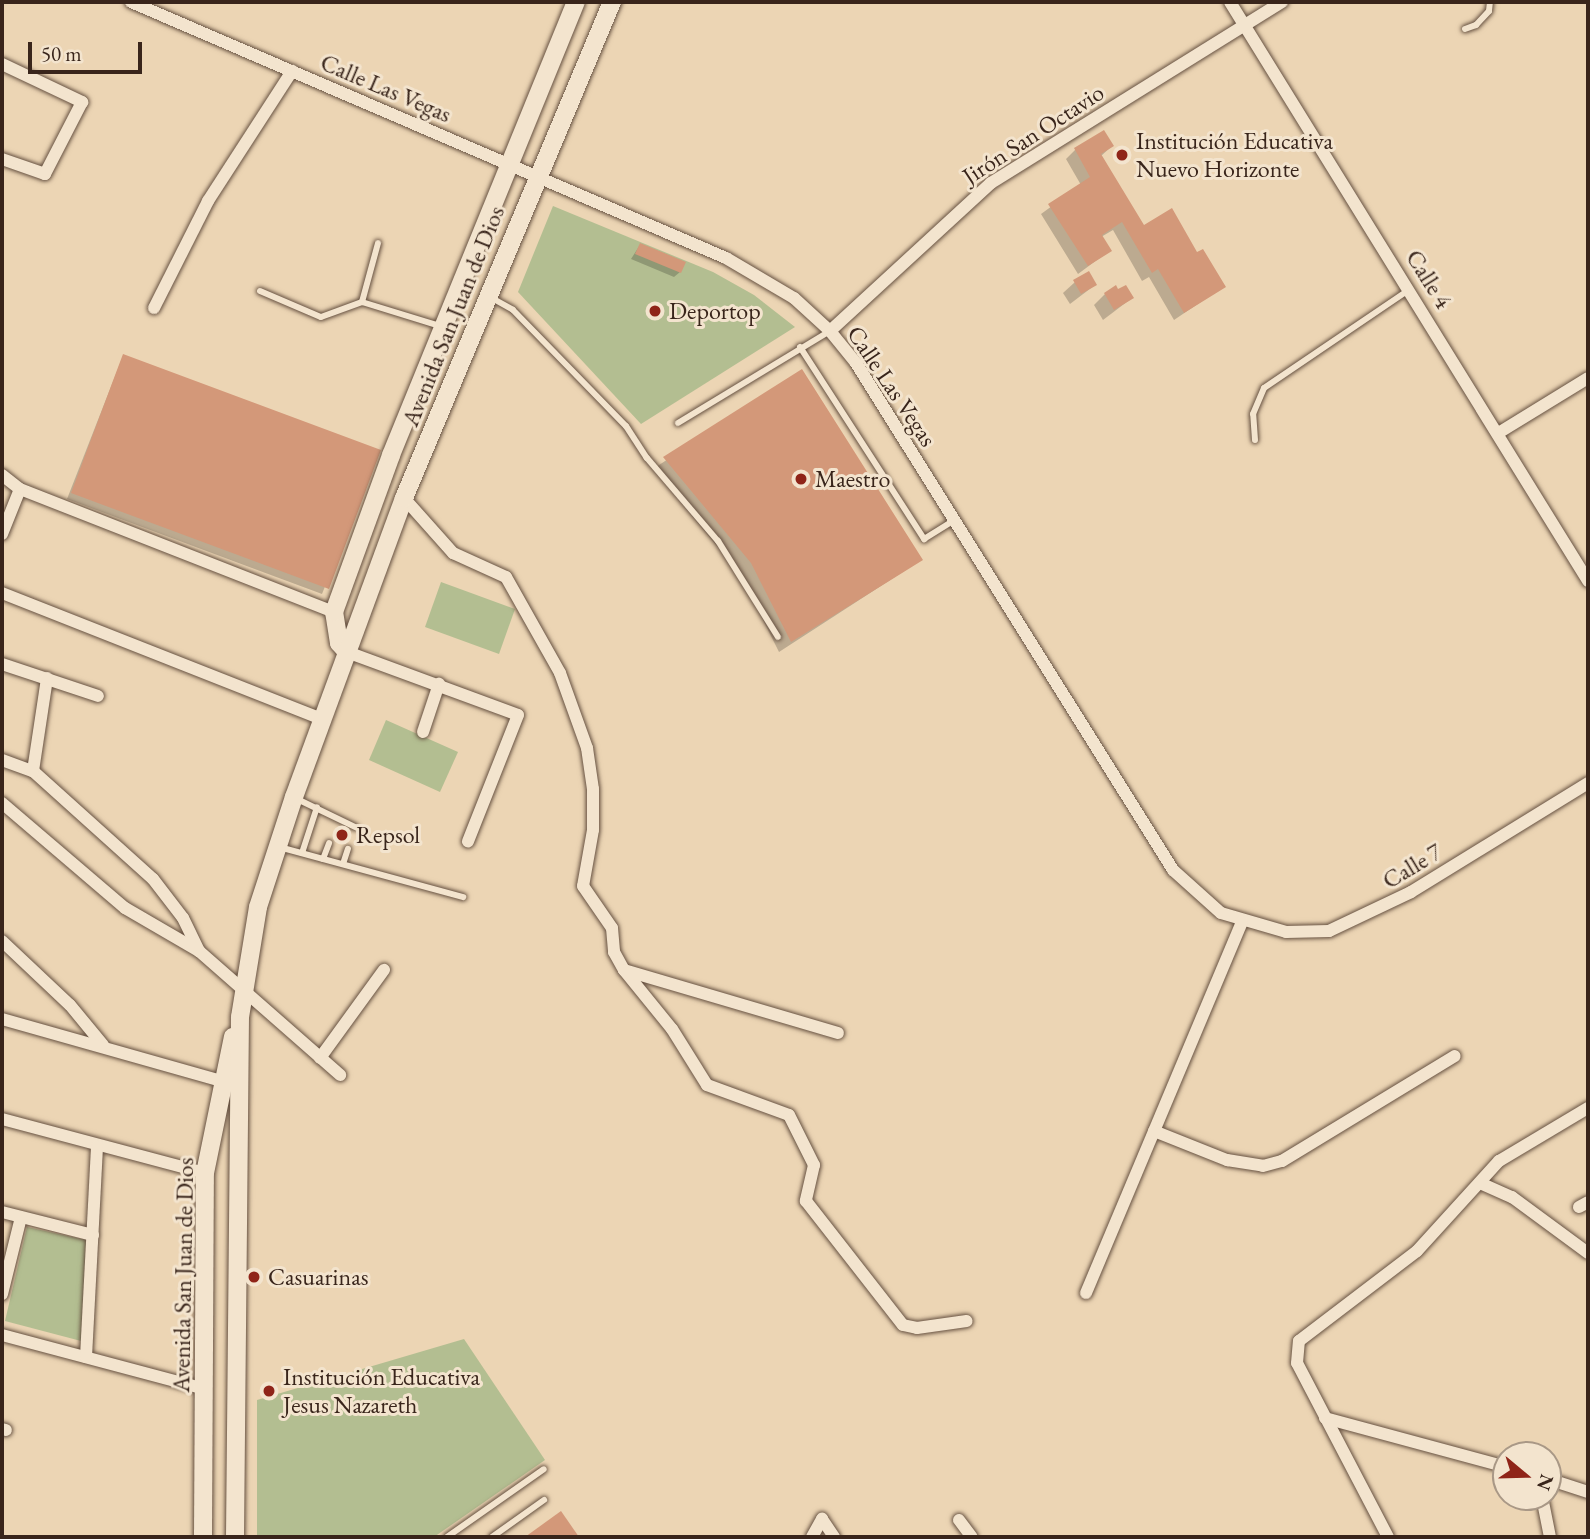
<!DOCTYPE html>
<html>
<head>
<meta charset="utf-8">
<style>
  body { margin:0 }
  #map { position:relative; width:1590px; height:1539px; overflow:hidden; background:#ecd5b4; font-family:"EB Garamond",serif }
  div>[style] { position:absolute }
  .green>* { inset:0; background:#b3be91 }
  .shadow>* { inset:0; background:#0003 }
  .building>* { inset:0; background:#d39879 }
  .roads { filter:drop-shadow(0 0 2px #665141) drop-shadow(0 0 2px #665141) }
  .lane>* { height:6px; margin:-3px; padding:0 3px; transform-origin:3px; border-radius:3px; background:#f3e4ce }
  .street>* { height:12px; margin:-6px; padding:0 6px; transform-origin:6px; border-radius:6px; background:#f3e4ce }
  .secondary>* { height:18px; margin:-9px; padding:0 9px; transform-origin:9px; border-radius:9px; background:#f3e4ce }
  .dots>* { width:19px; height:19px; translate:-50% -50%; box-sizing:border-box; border:4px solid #f3e4ce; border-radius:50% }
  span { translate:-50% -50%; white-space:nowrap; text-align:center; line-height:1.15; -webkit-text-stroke:6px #f3e4ce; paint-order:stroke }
  .street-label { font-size:24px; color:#39251b }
  .poi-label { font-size:24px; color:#39251b }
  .left { translate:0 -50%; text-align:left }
  .frame { position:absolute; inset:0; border:4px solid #39251b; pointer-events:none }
  .north { position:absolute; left:1492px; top:1441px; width:70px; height:70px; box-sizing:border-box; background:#f3e4ce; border:2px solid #a99886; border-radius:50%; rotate:109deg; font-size:19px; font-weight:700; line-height:28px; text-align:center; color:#39251b }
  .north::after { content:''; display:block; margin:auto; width:24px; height:32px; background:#8f2418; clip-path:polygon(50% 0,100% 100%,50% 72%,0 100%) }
  .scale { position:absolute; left:28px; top:42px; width:114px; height:32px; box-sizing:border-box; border:4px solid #39251b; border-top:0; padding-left:9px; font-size:21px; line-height:24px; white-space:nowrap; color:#39251b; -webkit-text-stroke:5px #f3e4ce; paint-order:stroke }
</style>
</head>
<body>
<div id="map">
  <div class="green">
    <div style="clip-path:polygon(553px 206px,713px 272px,754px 295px,795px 327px,641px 424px,518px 292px)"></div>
    <div style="clip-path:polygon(441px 582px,515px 609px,499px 654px,425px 627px)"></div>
    <div style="clip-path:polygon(386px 720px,458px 752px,440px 792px,369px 760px)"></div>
    <div style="clip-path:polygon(27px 1227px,86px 1240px,81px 1341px,5px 1321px)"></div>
    <div style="clip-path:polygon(464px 1339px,545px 1460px,434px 1537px,257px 1537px,257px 1400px)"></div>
  </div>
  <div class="shadow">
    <div style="clip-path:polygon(1112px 146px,1101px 156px,1143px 227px,1197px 255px,1223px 287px,1174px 320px,1149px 277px,1142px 281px,1113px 230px,1101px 237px,1109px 251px,1078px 274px,1041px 214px,1081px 185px,1066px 159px,1075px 150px)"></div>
    <div style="clip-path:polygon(640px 245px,680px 272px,674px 277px,631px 259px)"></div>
    <div style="clip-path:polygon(1075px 282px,1095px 285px,1070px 304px,1063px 293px)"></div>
    <div style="clip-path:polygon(1105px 294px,1132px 298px,1103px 320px,1094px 305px)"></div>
    <div style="clip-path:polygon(123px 356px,379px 451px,322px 594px,67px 499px)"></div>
    <div style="clip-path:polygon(801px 371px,921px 560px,779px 652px,740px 574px,653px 469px)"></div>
  </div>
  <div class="building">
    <div style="clip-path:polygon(1104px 130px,1114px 146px,1101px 154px,1144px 225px,1172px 208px,1197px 252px,1203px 249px,1226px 287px,1184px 313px,1158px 269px,1152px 273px,1122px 222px,1102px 235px,1112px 251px,1088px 266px,1048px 204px,1090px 177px,1074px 148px)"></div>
    <div style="clip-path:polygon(640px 243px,686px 262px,681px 273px,635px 254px)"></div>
    <div style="clip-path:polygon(1089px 271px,1097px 285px,1081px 294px,1073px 280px)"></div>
    <div style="clip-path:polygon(1116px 285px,1118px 289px,1126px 285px,1134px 298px,1114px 310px,1104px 293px)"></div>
    <div style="clip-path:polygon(123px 354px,381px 450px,329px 589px,71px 493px)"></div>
    <div style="clip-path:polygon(802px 369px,923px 560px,791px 642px,751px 563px,663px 457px)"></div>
    <div style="clip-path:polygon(561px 1511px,579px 1537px,525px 1537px)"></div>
  </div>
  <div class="roads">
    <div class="lane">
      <div style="left:1465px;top:29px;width:12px;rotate:-20deg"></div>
      <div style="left:1476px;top:25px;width:19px;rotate:-47deg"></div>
      <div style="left:1489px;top:11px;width:9px;rotate:-84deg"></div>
      <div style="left:260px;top:291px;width:66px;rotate:23.1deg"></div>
      <div style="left:321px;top:317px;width:44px;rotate:-20.1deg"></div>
      <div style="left:362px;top:302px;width:82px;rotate:17.1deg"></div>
      <div style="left:490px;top:297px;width:26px;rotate:29deg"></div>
      <div style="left:513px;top:310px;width:162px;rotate:45.8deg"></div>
      <div style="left:626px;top:426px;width:38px;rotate:57deg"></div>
      <div style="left:647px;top:458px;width:109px;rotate:49.5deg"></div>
      <div style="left:718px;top:541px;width:113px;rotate:58deg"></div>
      <div style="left:362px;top:302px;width:61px;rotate:-74.8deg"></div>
      <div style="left:800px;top:347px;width:229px;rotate:57.1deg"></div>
      <div style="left:924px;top:539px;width:36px;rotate:-32deg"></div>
      <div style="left:678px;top:423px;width:178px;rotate:-31.2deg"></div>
      <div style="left:1255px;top:440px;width:26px;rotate:-94deg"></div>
      <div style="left:1253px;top:414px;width:28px;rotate:-67deg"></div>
      <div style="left:1264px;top:388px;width:175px;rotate:-34.1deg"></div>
      <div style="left:295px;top:798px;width:67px;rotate:25.8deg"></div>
      <div style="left:279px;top:847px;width:191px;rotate:15.2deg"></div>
      <div style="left:302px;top:853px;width:48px;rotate:-71.9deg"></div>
      <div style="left:323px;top:859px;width:17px;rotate:-69deg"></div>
      <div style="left:343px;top:864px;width:16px;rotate:-72deg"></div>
      <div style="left:447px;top:1537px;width:118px;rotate:-35deg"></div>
      <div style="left:492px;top:1537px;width:64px;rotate:-35.4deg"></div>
    </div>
    <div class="street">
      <div style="left:131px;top:2px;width:648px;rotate:23.28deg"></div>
      <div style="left:726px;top:258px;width:79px;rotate:30.5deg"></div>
      <div style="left:794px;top:298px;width:49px;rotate:42.5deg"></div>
      <div style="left:830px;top:331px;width:41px;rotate:50.9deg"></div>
      <div style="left:856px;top:363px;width:598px;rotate:57.98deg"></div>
      <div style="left:1173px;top:870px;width:64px;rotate:41.9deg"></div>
      <div style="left:1221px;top:913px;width:68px;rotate:16.3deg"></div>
      <div style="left:1286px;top:932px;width:43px;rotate:-1.3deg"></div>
      <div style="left:1329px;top:931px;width:91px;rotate:-25.4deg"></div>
      <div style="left:1411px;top:892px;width:208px;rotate:-31.6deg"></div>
      <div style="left:1230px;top:2px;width:681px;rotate:58.27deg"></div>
      <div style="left:2px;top:64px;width:89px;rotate:25.4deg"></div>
      <div style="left:82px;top:102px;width:81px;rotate:117.2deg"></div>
      <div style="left:45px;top:174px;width:46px;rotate:-160.8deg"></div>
      <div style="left:154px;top:308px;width:120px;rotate:-63.2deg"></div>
      <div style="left:208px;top:201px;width:155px;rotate:-57.1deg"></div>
      <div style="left:830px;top:331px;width:219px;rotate:-42.6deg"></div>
      <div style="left:991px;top:183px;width:343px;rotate:-31.9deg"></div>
      <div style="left:1500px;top:432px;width:103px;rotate:-31.5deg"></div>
      <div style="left:2px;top:475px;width:23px;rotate:38deg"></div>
      <div style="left:20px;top:489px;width:337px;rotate:21.4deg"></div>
      <div style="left:404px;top:498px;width:74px;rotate:48.3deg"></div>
      <div style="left:453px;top:553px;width:58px;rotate:24.4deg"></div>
      <div style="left:506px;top:577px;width:110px;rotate:60.6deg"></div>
      <div style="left:560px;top:673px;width:80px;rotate:70.2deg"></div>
      <div style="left:587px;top:748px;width:41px;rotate:81.7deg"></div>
      <div style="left:593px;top:789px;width:41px;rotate:90deg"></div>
      <div style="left:593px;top:830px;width:57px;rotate:100.1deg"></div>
      <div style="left:583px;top:886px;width:51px;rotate:55.4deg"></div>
      <div style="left:612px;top:928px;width:24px;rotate:85deg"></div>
      <div style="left:614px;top:952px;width:21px;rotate:61deg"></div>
      <div style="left:624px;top:970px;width:76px;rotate:50.9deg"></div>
      <div style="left:672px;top:1029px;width:66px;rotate:58deg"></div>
      <div style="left:707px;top:1085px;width:87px;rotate:20.1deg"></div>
      <div style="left:789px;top:1115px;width:56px;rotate:63.4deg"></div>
      <div style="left:814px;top:1165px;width:37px;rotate:103deg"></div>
      <div style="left:806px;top:1201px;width:157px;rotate:52deg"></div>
      <div style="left:903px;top:1325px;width:14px;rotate:12deg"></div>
      <div style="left:917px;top:1328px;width:50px;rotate:-8deg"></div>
      <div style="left:2px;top:534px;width:48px;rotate:-68.2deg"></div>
      <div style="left:2px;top:593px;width:344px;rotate:21.5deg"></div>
      <div style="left:347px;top:652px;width:182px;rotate:20.2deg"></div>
      <div style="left:518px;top:715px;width:136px;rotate:111.6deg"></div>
      <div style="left:2px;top:664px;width:101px;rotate:18.4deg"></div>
      <div style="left:423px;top:732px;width:51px;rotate:-71.6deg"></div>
      <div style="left:2px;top:760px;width:33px;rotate:20deg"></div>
      <div style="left:33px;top:771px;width:161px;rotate:42deg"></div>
      <div style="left:153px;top:879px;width:49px;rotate:52.4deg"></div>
      <div style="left:183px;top:918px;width:37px;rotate:64deg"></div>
      <div style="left:33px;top:771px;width:94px;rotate:-81.4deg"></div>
      <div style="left:2px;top:803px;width:162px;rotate:40.5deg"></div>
      <div style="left:125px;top:908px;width:86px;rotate:30.2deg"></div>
      <div style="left:199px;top:951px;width:188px;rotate:41.3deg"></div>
      <div style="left:2px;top:941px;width:93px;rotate:43.3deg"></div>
      <div style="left:70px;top:1005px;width:52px;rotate:50.5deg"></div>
      <div style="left:624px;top:970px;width:223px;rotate:16.4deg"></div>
      <div style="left:2px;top:1019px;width:228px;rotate:15.8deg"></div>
      <div style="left:320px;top:1058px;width:109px;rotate:-54deg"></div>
      <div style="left:2px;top:1119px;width:210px;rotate:14.9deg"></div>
      <div style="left:1154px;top:1131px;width:79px;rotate:21.7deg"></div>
      <div style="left:1227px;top:1160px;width:36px;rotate:9deg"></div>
      <div style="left:1263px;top:1166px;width:20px;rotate:-15deg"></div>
      <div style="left:1282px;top:1161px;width:202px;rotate:-31.3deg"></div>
      <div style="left:1480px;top:1183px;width:35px;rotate:24deg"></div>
      <div style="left:1512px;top:1197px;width:94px;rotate:36.4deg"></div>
      <div style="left:1579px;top:1207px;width:10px;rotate:-29deg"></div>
      <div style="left:2px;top:1212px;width:94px;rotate:14.2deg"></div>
      <div style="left:1086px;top:1293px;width:402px;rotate:-67.2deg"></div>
      <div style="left:2px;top:1294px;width:79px;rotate:-76.1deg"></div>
      <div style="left:2px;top:1335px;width:210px;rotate:14.9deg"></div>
      <div style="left:86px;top:1357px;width:211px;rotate:-87deg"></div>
      <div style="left:1325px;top:1418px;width:188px;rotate:15.1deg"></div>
      <div style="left:2px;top:1429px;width:4px;rotate:14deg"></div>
      <div style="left:1548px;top:1479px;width:42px;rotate:18deg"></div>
      <div style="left:1542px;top:1497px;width:41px;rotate:78.7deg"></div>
      <div style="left:959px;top:1520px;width:21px;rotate:53deg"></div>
      <div style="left:812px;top:1537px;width:21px;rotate:-61deg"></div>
      <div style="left:822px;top:1519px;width:22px;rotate:56deg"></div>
      <div style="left:1388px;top:1537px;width:196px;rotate:-117.6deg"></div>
      <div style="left:1297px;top:1363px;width:22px;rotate:-85deg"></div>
      <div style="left:1299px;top:1341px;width:148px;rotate:-37.3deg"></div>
      <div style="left:1417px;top:1251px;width:122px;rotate:-47.7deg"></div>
      <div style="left:1499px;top:1161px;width:104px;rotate:-30.8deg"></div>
    </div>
    <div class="secondary">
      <div style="left:347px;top:652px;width:12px;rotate:-132deg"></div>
      <div style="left:339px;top:643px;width:31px;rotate:-99deg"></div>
      <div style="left:334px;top:612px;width:167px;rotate:-70deg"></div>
      <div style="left:391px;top:455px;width:489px;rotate:-67.8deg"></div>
      <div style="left:203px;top:1537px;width:364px;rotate:-89.7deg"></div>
      <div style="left:205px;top:1173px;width:139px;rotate:-78.4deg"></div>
      <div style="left:235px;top:1537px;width:520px;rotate:-89.45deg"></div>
      <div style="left:240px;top:1017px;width:111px;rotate:-80.7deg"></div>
      <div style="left:258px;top:907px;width:116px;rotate:-71.9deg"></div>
      <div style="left:294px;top:797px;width:319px;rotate:-69.8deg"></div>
      <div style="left:404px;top:498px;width:538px;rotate:-67.25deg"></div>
    </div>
  </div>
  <div class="dots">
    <div style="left:1122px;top:155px;background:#8f2418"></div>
    <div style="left:655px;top:311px;background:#8f2418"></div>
    <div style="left:801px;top:479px;background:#8f2418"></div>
    <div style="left:342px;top:835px;background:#8f2418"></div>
    <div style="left:254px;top:1277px;background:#8f2418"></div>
    <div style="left:269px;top:1391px;background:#8f2418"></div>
  </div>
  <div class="street-label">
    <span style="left:386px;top:88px;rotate:23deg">Calle Las Vegas</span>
    <span style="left:1033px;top:134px;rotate:-33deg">Jirón San Octavio</span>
    <span style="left:1429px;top:279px;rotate:58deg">Calle 4</span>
    <span style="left:453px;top:316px;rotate:-68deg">Avenida San Juan de Dios</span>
    <span style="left:892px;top:386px;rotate:56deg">Calle Las Vegas</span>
    <span style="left:1412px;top:866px;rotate:-31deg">Calle 7</span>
    <span style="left:183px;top:1275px;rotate:-89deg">Avenida San Juan de Dios</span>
  </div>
  <div class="poi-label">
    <span class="left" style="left:1136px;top:155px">Institución Educativa<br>Nuevo Horizonte</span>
    <span class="left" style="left:669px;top:311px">Deportop</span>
    <span class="left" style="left:815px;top:479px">Maestro</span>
    <span class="left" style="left:356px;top:835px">Repsol</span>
    <span class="left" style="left:268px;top:1277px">Casuarinas</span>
    <span class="left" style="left:283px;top:1391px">Institución Educativa<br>Jesus Nazareth</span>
  </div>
  <div class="frame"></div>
  <div class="north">N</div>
  <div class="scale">50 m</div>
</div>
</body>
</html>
